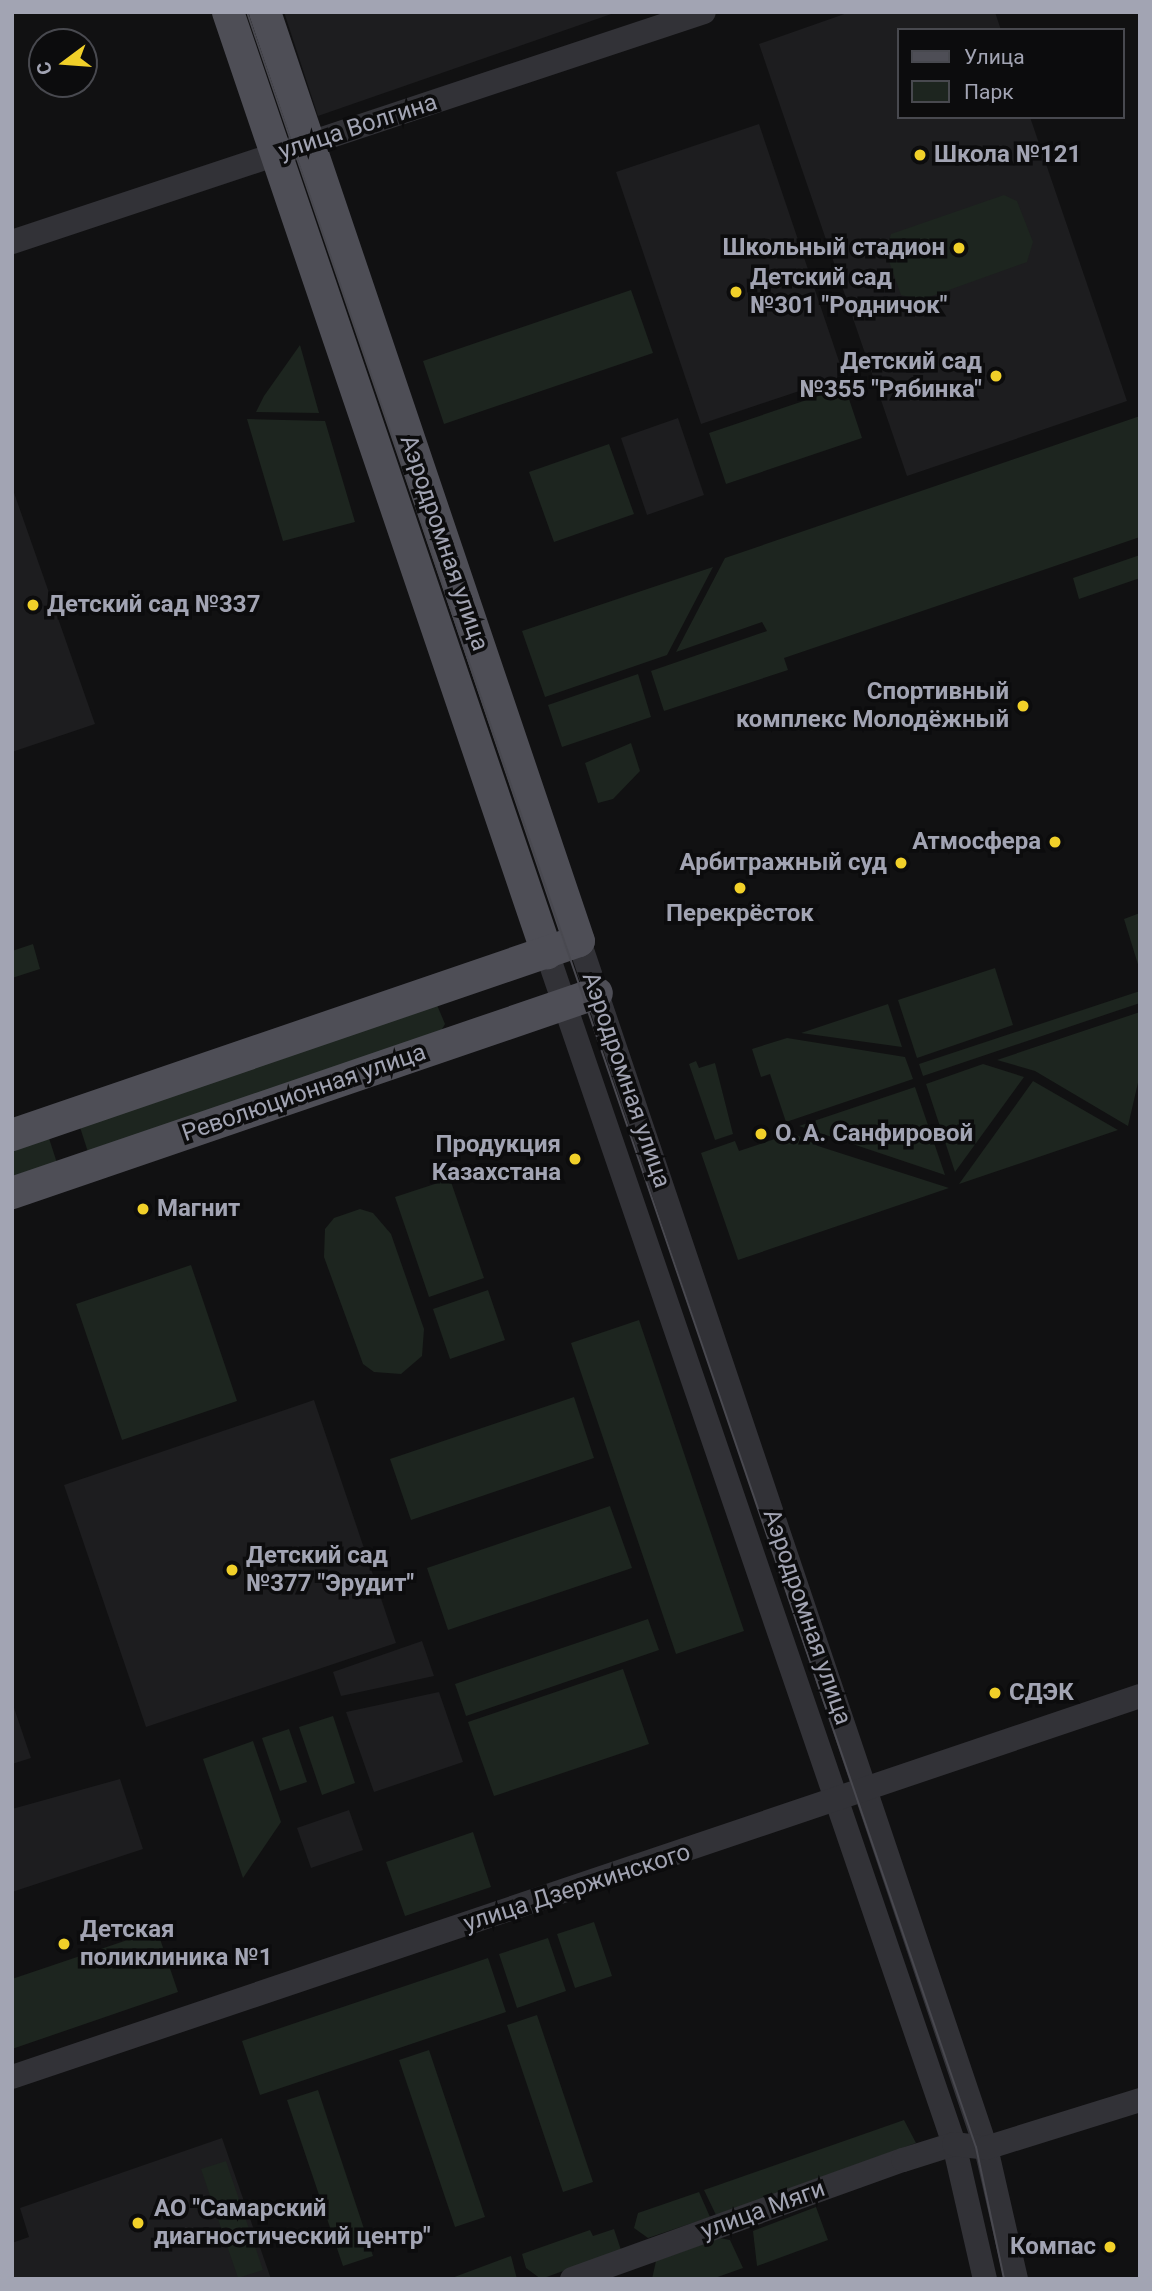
<!DOCTYPE html>
<html>
<head>
<meta charset="utf-8">
<style>
  body { margin:0 }
  #map { position:relative; width:1152px; height:2291px; overflow:hidden; background:#111112; font-family:Roboto,sans-serif }
  div>[style] { position:absolute }
  .built>* { inset:0; background:#1d1d1f }
  .green>* { inset:0; background:#1d251f }
  .minor>* { height:24px; margin:-12px; padding:0 12px; transform-origin:12px; border-radius:12px; background:#323237 }
  .major>* { height:32px; margin:-16px; padding:0 16px; transform-origin:16px; border-radius:16px; background:#4e4e56 }
  .tram>* { height:2px; margin:-1px; padding:0 1px; transform-origin:1px; border-radius:1px; background:#494950 }
  .dots>* { width:19px; height:19px; translate:-50% -50%; box-sizing:border-box; border:4px solid #0c0c0d; border-radius:50% }
  span { translate:-50% -50%; white-space:nowrap; text-align:center; line-height:1.15; -webkit-text-stroke:7px #0c0c0d; paint-order:stroke }
  .street-label { font-size:24px; color:#a2a4b3 }
  .poi-label { font-size:24px; color:#a2a4b3; font-weight:700 }
  .left { translate:0 -50%; text-align:left }
  .right { translate:-100% -50%; text-align:right }
  .frame { position:absolute; inset:0; border:14px solid #a2a4b3; pointer-events:none }
  .legend { position:absolute; left:897px; top:28px; width:228px; height:91px; box-sizing:border-box; background:#0c0c0d; border:2px solid #48494f; margin:0; padding:9px 12px; list-style:none; font-size:21px; color:#a2a4b3 }
  .legend li { display:flex; align-items:center; gap:14px; height:35px }
  .legend b { width:35px; border:2px solid #48494f }
  .north { position:absolute; left:28px; top:28px; width:70px; height:70px; box-sizing:border-box; background:#0c0c0d; border:2px solid #48494f; border-radius:50%; rotate:254deg; font-size:19px; font-weight:700; line-height:28px; text-align:center; color:#a2a4b3 }
  .north::after { content:''; display:block; margin:auto; width:24px; height:32px; background:#f1d029; clip-path:polygon(50% 0,100% 100%,50% 72%,0 100%) }
</style>
</head>
<body>
<div id="map">
  <div class="built">
    <div style="clip-path:polygon(284px 12px,617px 12px,318px 116px)"></div>
    <div style="clip-path:polygon(850px 12px,995px 12px,1001px 30px,898px 30px,898px 117px,1030px 117px,1127px 401px,907px 476px,759px 44px)"></div>
    <div style="clip-path:polygon(759px 124px,844px 376px,701px 424px,616px 172px)"></div>
    <div style="clip-path:polygon(678px 418px,704px 495px,647px 515px,621px 438px)"></div>
    <div style="clip-path:polygon(12px 487px,95px 724px,12px 752px)"></div>
    <div style="clip-path:polygon(314px 1400px,396px 1643px,146px 1727px,64px 1485px)"></div>
    <div style="clip-path:polygon(422px 1641px,434px 1676px,341px 1696px,333px 1672px)"></div>
    <div style="clip-path:polygon(439px 1692px,463px 1762px,374px 1792px,346px 1712px)"></div>
    <div style="clip-path:polygon(12px 1702px,31px 1758px,12px 1764px)"></div>
    <div style="clip-path:polygon(120px 1779px,143px 1849px,12px 1892px,12px 1809px)"></div>
    <div style="clip-path:polygon(349px 1810px,363px 1850px,311px 1868px,297px 1828px)"></div>
    <div style="clip-path:polygon(222px 2138px,271px 2279px,13px 2279px,12px 2243px,29px 2237px,20px 2208px)"></div>
  </div>
  <div class="green">
    <div style="clip-path:polygon(1004px 195px,1017px 201px,1033px 242px,1027px 262px,921px 300px,901px 295px,886px 253px,891px 234px)"></div>
    <div style="clip-path:polygon(631px 290px,653px 353px,444px 424px,423px 361px)"></div>
    <div style="clip-path:polygon(300px 345px,319px 413px,256px 412px,264px 396px)"></div>
    <div style="clip-path:polygon(845px 387px,862px 438px,726px 484px,709px 433px)"></div>
    <div style="clip-path:polygon(1140px 416px,1140px 537px,784px 658px,788px 670px,664px 711px,651px 671px,767px 631px,762px 622px,676px 652px,725px 558px)"></div>
    <div style="clip-path:polygon(247px 419px,325px 421px,355px 522px,283px 541px)"></div>
    <div style="clip-path:polygon(609px 444px,634px 514px,554px 542px,529px 472px)"></div>
    <div style="clip-path:polygon(1140px 555px,1140px 578px,1079px 599px,1073px 578px)"></div>
    <div style="clip-path:polygon(713px 567px,667px 655px,545px 697px,522px 631px)"></div>
    <div style="clip-path:polygon(638px 674px,651px 717px,562px 747px,548px 705px)"></div>
    <div style="clip-path:polygon(631px 743px,640px 771px,613px 799px,598px 803px,585px 763px)"></div>
    <div style="clip-path:polygon(1140px 913px,1140px 971px,1124px 919px)"></div>
    <div style="clip-path:polygon(33px 944px,40px 969px,12px 978px,12px 951px)"></div>
    <div style="clip-path:polygon(995px 968px,1013px 1025px,917px 1058px,898px 1000px)"></div>
    <div style="clip-path:polygon(1140px 991px,1140px 1003px,923px 1076px,919px 1064px)"></div>
    <div style="clip-path:polygon(888px 1004px,902px 1047px,801px 1033px)"></div>
    <div style="clip-path:polygon(437px 1005px,445px 1024px,440px 1033px,88px 1152px,78px 1121px)"></div>
    <div style="clip-path:polygon(1140px 1012px,1140px 1074px,1128px 1126px,1035px 1071px,997px 1060px)"></div>
    <div style="clip-path:polygon(787px 1038px,905px 1057px,913px 1079px,786px 1122px,770px 1074px,761px 1077px,752px 1049px)"></div>
    <div style="clip-path:polygon(696px 1061px,699px 1068px,715px 1063px,733px 1134px,715px 1140px,689px 1064px)"></div>
    <div style="clip-path:polygon(983px 1064px,1024px 1077px,955px 1172px,926px 1084px)"></div>
    <div style="clip-path:polygon(1033px 1081px,1118px 1130px,959px 1184px)"></div>
    <div style="clip-path:polygon(915px 1087px,945px 1175px,799px 1126px)"></div>
    <div style="clip-path:polygon(46px 1129px,57px 1163px,12px 1178px,12px 1141px)"></div>
    <div style="clip-path:polygon(793px 1133px,818px 1146px,949px 1188px,738px 1260px,701px 1153px,735px 1141px,739px 1151px)"></div>
    <div style="clip-path:polygon(450px 1179px,484px 1278px,429px 1297px,395px 1197px)"></div>
    <div style="clip-path:polygon(360px 1209px,373px 1213px,391px 1234px,424px 1329px,422px 1356px,401px 1374px,374px 1372px,363px 1364px,324px 1257px,325px 1229px,334px 1218px)"></div>
    <div style="clip-path:polygon(191px 1265px,237px 1401px,122px 1440px,76px 1304px)"></div>
    <div style="clip-path:polygon(488px 1290px,505px 1340px,450px 1359px,433px 1309px)"></div>
    <div style="clip-path:polygon(639px 1320px,744px 1631px,676px 1654px,571px 1343px)"></div>
    <div style="clip-path:polygon(574px 1397px,594px 1458px,411px 1520px,390px 1459px)"></div>
    <div style="clip-path:polygon(610px 1506px,632px 1568px,448px 1630px,427px 1568px)"></div>
    <div style="clip-path:polygon(648px 1619px,659px 1650px,466px 1716px,455px 1684px)"></div>
    <div style="clip-path:polygon(623px 1669px,649px 1744px,494px 1796px,468px 1722px)"></div>
    <div style="clip-path:polygon(333px 1716px,355px 1783px,322px 1795px,299px 1727px)"></div>
    <div style="clip-path:polygon(289px 1729px,307px 1782px,280px 1791px,262px 1738px)"></div>
    <div style="clip-path:polygon(253px 1741px,281px 1822px,243px 1878px,203px 1759px)"></div>
    <div style="clip-path:polygon(473px 1832px,491px 1887px,405px 1916px,386px 1862px)"></div>
    <div style="clip-path:polygon(594px 1922px,612px 1976px,575px 1988px,557px 1934px)"></div>
    <div style="clip-path:polygon(157px 1930px,178px 1992px,12px 2049px,12px 1979px)"></div>
    <div style="clip-path:polygon(548px 1938px,566px 1991px,517px 2008px,499px 1954px)"></div>
    <div style="clip-path:polygon(488px 1958px,506px 2012px,260px 2095px,242px 2041px)"></div>
    <div style="clip-path:polygon(537px 2015px,593px 2182px,563px 2192px,507px 2025px)"></div>
    <div style="clip-path:polygon(429px 2050px,485px 2217px,455px 2227px,399px 2060px)"></div>
    <div style="clip-path:polygon(318px 2090px,373px 2256px,343px 2266px,287px 2100px)"></div>
    <div style="clip-path:polygon(904px 2120px,916px 2143px,716px 2215px,704px 2190px)"></div>
    <div style="clip-path:polygon(226px 2161px,263px 2270px,238px 2278px,201px 2169px)"></div>
    <div style="clip-path:polygon(699px 2192px,710px 2217px,648px 2238px,634px 2228px,638px 2213px)"></div>
    <div style="clip-path:polygon(816px 2207px,828px 2240px,757px 2266px,753px 2231px)"></div>
    <div style="clip-path:polygon(614px 2229px,621px 2250px,541px 2279px,526px 2268px,522px 2254px,590px 2230px,593px 2236px)"></div>
    <div style="clip-path:polygon(720px 2238px,730px 2240px,743px 2268px,712px 2279px,652px 2279px,656px 2261px)"></div>
    <div style="clip-path:polygon(511px 2256px,517px 2279px,449px 2279px)"></div>
  </div>
  <div class="minor">
    <div style="left:12px;top:242px;width:729px;rotate:-18.39deg"></div>
    <div style="left:579px;top:941px;width:1274px;rotate:71.37deg"></div>
    <div style="left:986px;top:2148px;width:134px;rotate:77.1deg"></div>
    <div style="left:547px;top:953px;width:1259px;rotate:71.13deg"></div>
    <div style="left:954px;top:2144px;width:139px;rotate:77.1deg"></div>
    <div style="left:12px;top:2077px;width:1191px;rotate:-18.66deg"></div>
    <div style="left:572px;top:2279px;width:352px;rotate:-19.8deg"></div>
    <div style="left:903px;top:2160px;width:53px;rotate:-17.4deg"></div>
    <div style="left:954px;top:2144px;width:32px;rotate:7deg"></div>
    <div style="left:986px;top:2148px;width:161px;rotate:-17.3deg"></div>
  </div>
  <div class="major">
    <div style="left:228px;top:12px;width:994px;rotate:71.27deg"></div>
    <div style="left:12px;top:1135px;width:599px;rotate:-18.89deg"></div>
    <div style="left:579px;top:941px;width:981px;rotate:-108.68deg"></div>
    <div style="left:12px;top:1193px;width:618px;rotate:-18.87deg"></div>
  </div>
  <div class="tram">
    <div style="left:247px;top:12px;width:2256px;rotate:71.15deg"></div>
    <div style="left:976px;top:2147px;width:135px;rotate:78deg"></div>
  </div>
  <div class="dots">
    <div style="left:920px;top:155px;background:#f1d029"></div>
    <div style="left:959px;top:248px;background:#f1d029"></div>
    <div style="left:736px;top:292px;background:#f1d029"></div>
    <div style="left:996px;top:376px;background:#f1d029"></div>
    <div style="left:33px;top:605px;background:#f1d029"></div>
    <div style="left:1023px;top:706px;background:#f1d029"></div>
    <div style="left:1055px;top:842px;background:#f1d029"></div>
    <div style="left:901px;top:863px;background:#f1d029"></div>
    <div style="left:740px;top:888px;background:#f1d029"></div>
    <div style="left:761px;top:1134px;background:#f1d029"></div>
    <div style="left:575px;top:1159px;background:#f1d029"></div>
    <div style="left:143px;top:1209px;background:#f1d029"></div>
    <div style="left:232px;top:1570px;background:#f1d029"></div>
    <div style="left:995px;top:1693px;background:#f1d029"></div>
    <div style="left:64px;top:1944px;background:#f1d029"></div>
    <div style="left:138px;top:2223px;background:#f1d029"></div>
    <div style="left:1110px;top:2247px;background:#f1d029"></div>
  </div>
  <div class="street-label">
    <span style="left:358px;top:127px;rotate:-18deg">улица Волгина</span>
    <span style="left:444px;top:543px;rotate:71deg">Аэродромная улица</span>
    <span style="left:626px;top:1080px;rotate:71deg">Аэродромная улица</span>
    <span style="left:304px;top:1093px;rotate:-19deg">Революционная улица</span>
    <span style="left:807px;top:1617px;rotate:71deg">Аэродромная улица</span>
    <span style="left:577px;top:1888px;rotate:-18deg">улица Дзержинского</span>
    <span style="left:763px;top:2210px;rotate:-20deg">улица Мяги</span>
  </div>
  <div class="poi-label">
    <span class="left" style="left:934px;top:155px">Школа №121</span>
    <span class="right" style="left:945px;top:248px">Школьный стадион</span>
    <span class="left" style="left:750px;top:292px">Детский сад<br>№301 "Родничок"</span>
    <span class="right" style="left:982px;top:376px">Детский сад<br>№355 "Рябинка"</span>
    <span class="left" style="left:47px;top:605px">Детский сад №337</span>
    <span class="right" style="left:1009px;top:706px">Спортивный<br>комплекс Молодёжный</span>
    <span class="right" style="left:1041px;top:842px">Атмосфера</span>
    <span class="right" style="left:887px;top:863px">Арбитражный суд</span>
    <span style="left:740px;top:914px">Перекрёсток</span>
    <span class="left" style="left:775px;top:1134px">О. А. Санфировой</span>
    <span class="right" style="left:561px;top:1159px">Продукция<br>Казахстана</span>
    <span class="left" style="left:157px;top:1209px">Магнит</span>
    <span class="left" style="left:246px;top:1570px">Детский сад<br>№377 "Эрудит"</span>
    <span class="left" style="left:1009px;top:1693px">СДЭК</span>
    <span class="left" style="left:80px;top:1944px">Детская<br>поликлиника №1</span>
    <span class="left" style="left:154px;top:2223px">АО "Самарский<br>диагностический центр"</span>
    <span class="right" style="left:1096px;top:2247px">Компас</span>
  </div>
  <div class="frame"></div>
  <ul class="legend">
  <li><b style="height:9px;background:#4e4e56"></b>Улица</li>
  <li><b style="height:19px;background:#1d251f"></b>Парк</li>
  </ul>
  <div class="north">С</div>
</div>
</body>
</html>
